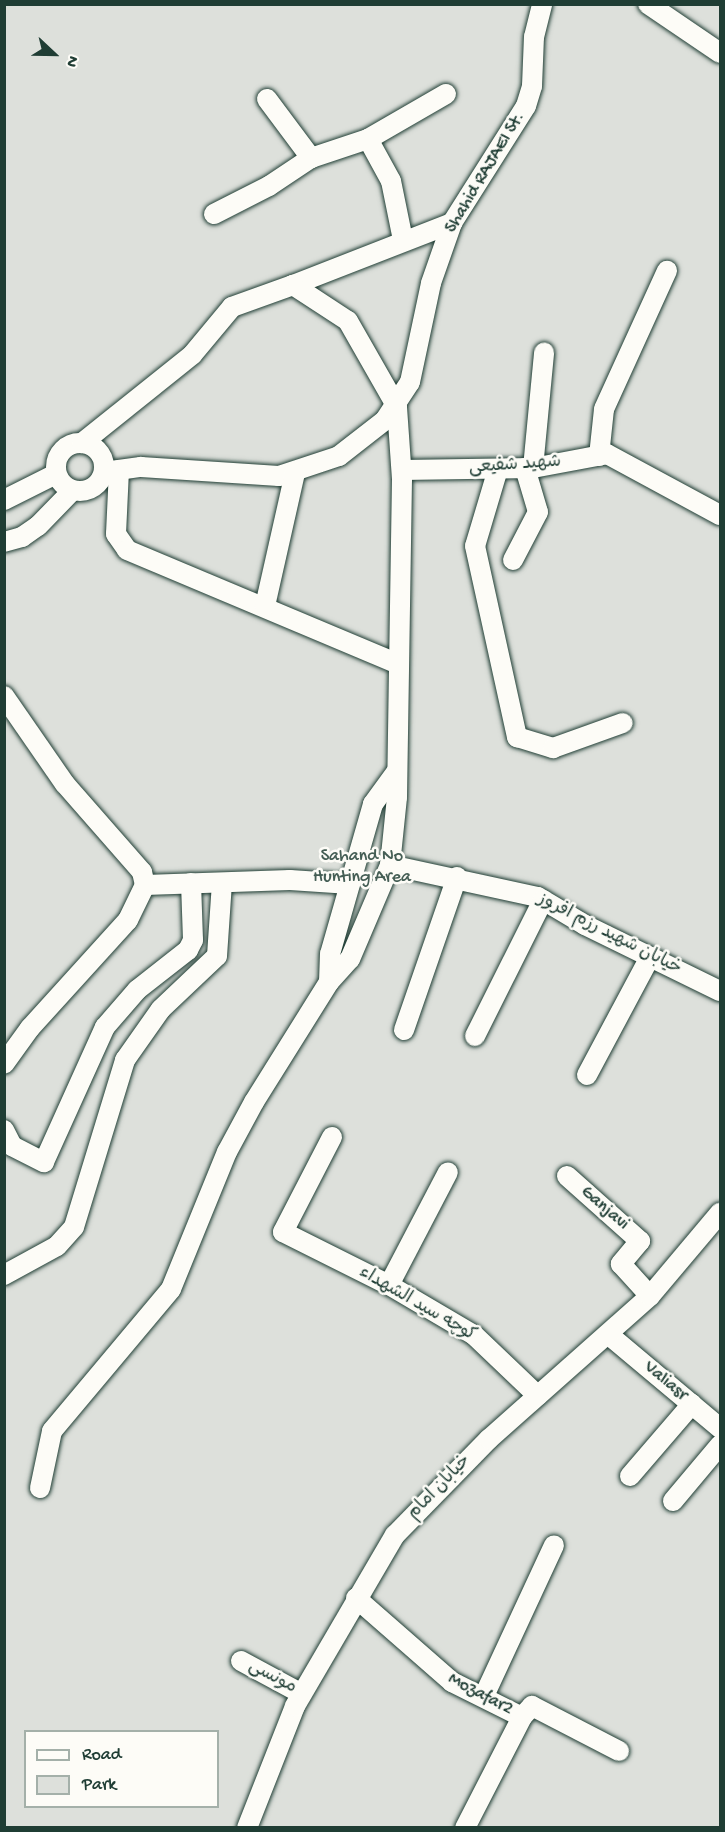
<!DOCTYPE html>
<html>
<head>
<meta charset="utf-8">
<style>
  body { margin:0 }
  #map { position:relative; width:725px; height:1832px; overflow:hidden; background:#fdfcf7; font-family:"Gochi Hand","Playpen Sans Arabic",sans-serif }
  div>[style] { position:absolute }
  .green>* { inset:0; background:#dde0db }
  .roads { filter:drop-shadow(0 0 2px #1f3d34) drop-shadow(0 0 2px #1f3d34) }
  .minor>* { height:20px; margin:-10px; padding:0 10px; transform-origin:10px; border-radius:10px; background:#fdfcf7 }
  .minor>.ring { margin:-10px; padding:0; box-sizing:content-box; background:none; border:20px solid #fdfcf7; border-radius:50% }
  span { translate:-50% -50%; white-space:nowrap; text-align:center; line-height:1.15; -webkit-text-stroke:5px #fdfcf7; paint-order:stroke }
  .street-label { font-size:18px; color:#1f3d34 }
  .park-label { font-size:18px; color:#455e55 }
  .frame { position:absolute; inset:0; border:6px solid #1f3d34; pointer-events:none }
  .legend { position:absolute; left:24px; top:1730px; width:195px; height:78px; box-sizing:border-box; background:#fdfcf7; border:2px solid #a4b0a9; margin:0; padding:8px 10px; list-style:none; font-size:18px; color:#1f3d34 }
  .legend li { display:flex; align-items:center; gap:12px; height:30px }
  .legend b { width:30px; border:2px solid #a4b0a9 }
  .north { position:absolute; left:24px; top:24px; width:60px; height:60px; -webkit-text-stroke:4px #fdfcf7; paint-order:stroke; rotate:112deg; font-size:16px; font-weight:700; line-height:24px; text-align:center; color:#1f3d34 }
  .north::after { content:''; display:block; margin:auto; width:21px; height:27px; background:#1f3d34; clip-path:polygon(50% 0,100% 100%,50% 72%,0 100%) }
</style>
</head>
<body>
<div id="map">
  <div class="green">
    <div style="clip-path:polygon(evenodd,5px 5px,720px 5px,720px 1827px,5px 1827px,5px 5px,26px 1732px,218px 1732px,218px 1806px,26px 1806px,26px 1732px)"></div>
  </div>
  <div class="roads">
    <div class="minor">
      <div style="left:648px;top:4px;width:87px;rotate:34.2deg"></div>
      <div style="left:267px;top:99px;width:74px;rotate:53.3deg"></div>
      <div style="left:311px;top:158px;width:60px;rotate:-18.4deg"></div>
      <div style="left:368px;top:139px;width:48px;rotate:61.3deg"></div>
      <div style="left:391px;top:181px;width:60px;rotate:78.5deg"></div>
      <div style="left:368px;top:139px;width:90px;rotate:-30deg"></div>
      <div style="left:214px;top:214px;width:62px;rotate:-27deg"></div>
      <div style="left:269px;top:186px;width:50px;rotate:-33.7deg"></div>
      <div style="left:293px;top:285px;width:171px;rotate:-21.3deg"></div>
      <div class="ring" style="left:56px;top:443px;width:28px;height:28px"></div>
      <div style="left:599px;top:456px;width:47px;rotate:-83.9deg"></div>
      <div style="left:604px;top:409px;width:152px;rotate:-65.5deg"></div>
      <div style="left:533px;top:468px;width:116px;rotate:-84.5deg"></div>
      <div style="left:498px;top:469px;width:80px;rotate:106.6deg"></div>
      <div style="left:475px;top:546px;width:196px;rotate:77.6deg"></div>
      <div style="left:517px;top:737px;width:38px;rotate:17deg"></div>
      <div style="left:553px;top:748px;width:74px;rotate:-19.7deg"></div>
      <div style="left:119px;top:470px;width:64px;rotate:92.7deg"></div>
      <div style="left:116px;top:534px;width:19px;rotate:55deg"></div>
      <div style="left:127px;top:550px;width:292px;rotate:22.8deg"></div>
      <div style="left:402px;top:470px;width:131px;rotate:-0.9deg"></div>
      <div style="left:533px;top:468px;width:75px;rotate:-10.7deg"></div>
      <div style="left:607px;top:454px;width:128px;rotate:28.4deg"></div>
      <div style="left:104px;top:472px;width:37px;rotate:-8deg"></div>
      <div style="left:141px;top:467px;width:138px;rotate:3.7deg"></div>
      <div style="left:279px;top:476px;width:63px;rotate:-18.4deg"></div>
      <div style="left:339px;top:456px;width:58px;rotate:-38deg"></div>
      <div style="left:385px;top:420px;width:45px;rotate:-56.7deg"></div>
      <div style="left:410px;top:382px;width:101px;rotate:-78deg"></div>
      <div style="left:431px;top:283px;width:64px;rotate:-70.7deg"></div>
      <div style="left:452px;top:223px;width:138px;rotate:-57.7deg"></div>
      <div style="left:526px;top:106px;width:21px;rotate:-73deg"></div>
      <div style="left:532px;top:86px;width:49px;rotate:-87.7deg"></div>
      <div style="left:534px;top:37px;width:34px;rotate:-76deg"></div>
      <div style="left:4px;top:500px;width:58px;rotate:-26.6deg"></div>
      <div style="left:4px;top:542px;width:19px;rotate:-16deg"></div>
      <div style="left:22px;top:537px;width:19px;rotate:-35deg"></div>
      <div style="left:38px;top:526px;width:49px;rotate:-45.8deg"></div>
      <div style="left:513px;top:560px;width:54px;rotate:-62.5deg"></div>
      <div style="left:538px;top:512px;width:46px;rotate:-106.5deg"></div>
      <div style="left:265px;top:606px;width:136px;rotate:-77.3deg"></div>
      <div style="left:4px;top:696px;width:107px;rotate:55.3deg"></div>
      <div style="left:65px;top:784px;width:117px;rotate:48.8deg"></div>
      <div style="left:142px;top:872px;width:13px;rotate:77deg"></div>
      <div style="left:145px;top:885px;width:39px;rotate:116deg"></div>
      <div style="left:128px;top:920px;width:146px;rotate:132.2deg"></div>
      <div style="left:30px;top:1028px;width:44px;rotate:125.8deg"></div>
      <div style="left:390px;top:865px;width:151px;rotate:12.2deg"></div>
      <div style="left:538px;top:897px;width:55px;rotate:30.8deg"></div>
      <div style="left:585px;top:925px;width:150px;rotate:26.1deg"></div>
      <div style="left:145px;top:885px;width:145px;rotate:-2deg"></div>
      <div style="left:290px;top:880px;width:60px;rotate:3.8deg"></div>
      <div style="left:329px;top:982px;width:28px;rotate:-88deg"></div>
      <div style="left:330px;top:954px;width:156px;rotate:-74deg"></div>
      <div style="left:373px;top:804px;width:39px;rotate:-54deg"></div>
      <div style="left:404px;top:1030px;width:162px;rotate:-70.9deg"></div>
      <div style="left:475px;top:1036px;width:152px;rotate:-63.4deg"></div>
      <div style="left:587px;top:1075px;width:134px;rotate:-61.9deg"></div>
      <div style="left:4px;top:1130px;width:18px;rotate:63deg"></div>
      <div style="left:12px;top:1146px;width:36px;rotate:27deg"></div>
      <div style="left:44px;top:1162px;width:148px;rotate:-65.7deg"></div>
      <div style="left:105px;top:1027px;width:49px;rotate:-49.1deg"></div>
      <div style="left:137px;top:990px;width:65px;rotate:-38.1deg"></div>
      <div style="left:188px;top:950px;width:11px;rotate:-63deg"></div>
      <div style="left:193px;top:940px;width:57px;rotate:-92deg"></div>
      <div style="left:332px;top:1137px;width:107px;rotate:117.3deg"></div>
      <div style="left:283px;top:1232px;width:119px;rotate:26.6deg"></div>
      <div style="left:389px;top:1285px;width:99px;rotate:30.5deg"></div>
      <div style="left:474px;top:1335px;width:88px;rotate:43.6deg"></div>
      <div style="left:567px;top:1176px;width:98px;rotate:41.7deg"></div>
      <div style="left:640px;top:1241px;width:30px;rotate:130deg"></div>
      <div style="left:621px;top:1264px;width:43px;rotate:47.8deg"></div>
      <div style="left:4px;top:1275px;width:60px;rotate:-28.7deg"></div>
      <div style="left:57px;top:1246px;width:25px;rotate:-48deg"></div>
      <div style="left:74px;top:1227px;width:175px;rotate:-73deg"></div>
      <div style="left:125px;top:1060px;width:62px;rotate:-54.8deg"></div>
      <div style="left:161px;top:1009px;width:77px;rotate:-43.4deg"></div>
      <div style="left:217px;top:956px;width:73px;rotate:-86.1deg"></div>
      <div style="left:389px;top:1285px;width:127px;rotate:-62.4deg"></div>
      <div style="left:609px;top:1335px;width:145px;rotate:40deg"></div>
      <div style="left:630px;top:1476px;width:95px;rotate:-49.3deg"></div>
      <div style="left:40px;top:1488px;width:58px;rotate:-78.1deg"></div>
      <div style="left:52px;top:1431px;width:185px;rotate:-50deg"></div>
      <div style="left:171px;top:1289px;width:148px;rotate:-67.8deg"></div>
      <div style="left:227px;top:1152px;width:57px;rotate:-61.6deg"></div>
      <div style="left:254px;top:1102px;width:142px;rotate:-58deg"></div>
      <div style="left:329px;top:982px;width:31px;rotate:-48deg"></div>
      <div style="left:350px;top:959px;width:102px;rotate:-66.9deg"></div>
      <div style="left:390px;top:865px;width:68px;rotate:-84.1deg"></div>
      <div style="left:397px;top:797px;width:318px;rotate:-89.1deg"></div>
      <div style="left:402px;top:479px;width:72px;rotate:-94deg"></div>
      <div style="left:397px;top:407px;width:99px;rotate:-119.7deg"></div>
      <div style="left:348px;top:321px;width:66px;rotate:-146.8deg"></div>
      <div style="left:293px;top:285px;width:65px;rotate:160.2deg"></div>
      <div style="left:232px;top:307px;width:62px;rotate:129.8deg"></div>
      <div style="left:192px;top:355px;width:141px;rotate:141.3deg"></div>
      <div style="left:673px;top:1501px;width:73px;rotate:-50deg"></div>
      <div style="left:356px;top:1598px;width:128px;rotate:41.2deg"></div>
      <div style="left:452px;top:1682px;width:78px;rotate:26.6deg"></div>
      <div style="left:522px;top:1717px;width:15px;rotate:-48deg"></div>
      <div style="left:532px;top:1706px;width:98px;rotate:27.3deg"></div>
      <div style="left:241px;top:1661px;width:69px;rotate:28.4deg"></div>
      <div style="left:484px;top:1696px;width:166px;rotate:-65.1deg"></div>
      <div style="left:247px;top:1828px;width:131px;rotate:-68.5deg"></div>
      <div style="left:295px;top:1706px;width:198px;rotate:-59.7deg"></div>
      <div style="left:395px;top:1535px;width:134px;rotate:-45.6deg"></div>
      <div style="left:489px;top:1439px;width:215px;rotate:-41.6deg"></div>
      <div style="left:650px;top:1296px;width:109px;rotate:-49.9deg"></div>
      <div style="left:465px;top:1828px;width:125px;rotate:-62.8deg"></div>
    </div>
  </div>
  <div class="street-label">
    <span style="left:486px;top:173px;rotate:-59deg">Shahid RAJAEI St.</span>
    <span style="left:515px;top:466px;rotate:-4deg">شهید شفیعی</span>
    <span style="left:609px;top:935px;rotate:27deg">خیابان شهید رزم افروز</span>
    <span style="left:604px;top:1209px;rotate:41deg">Ganjavi</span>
    <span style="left:417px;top:1305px;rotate:30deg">کوچه سید الشهداء</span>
    <span style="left:665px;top:1382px;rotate:40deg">Valiasr</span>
    <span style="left:440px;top:1488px;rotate:-46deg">خیابان امام</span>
    <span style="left:272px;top:1678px;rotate:28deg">مونسی</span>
    <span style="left:480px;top:1695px;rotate:28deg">Mozafar2</span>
  </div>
  <div class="park-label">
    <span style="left:362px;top:868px">Sahand No<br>Hunting Area</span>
  </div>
  <div class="frame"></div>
  <ul class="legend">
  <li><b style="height:8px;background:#fdfcf7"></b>Road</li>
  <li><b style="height:16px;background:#dde0db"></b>Park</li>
  </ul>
  <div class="north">N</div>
</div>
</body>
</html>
